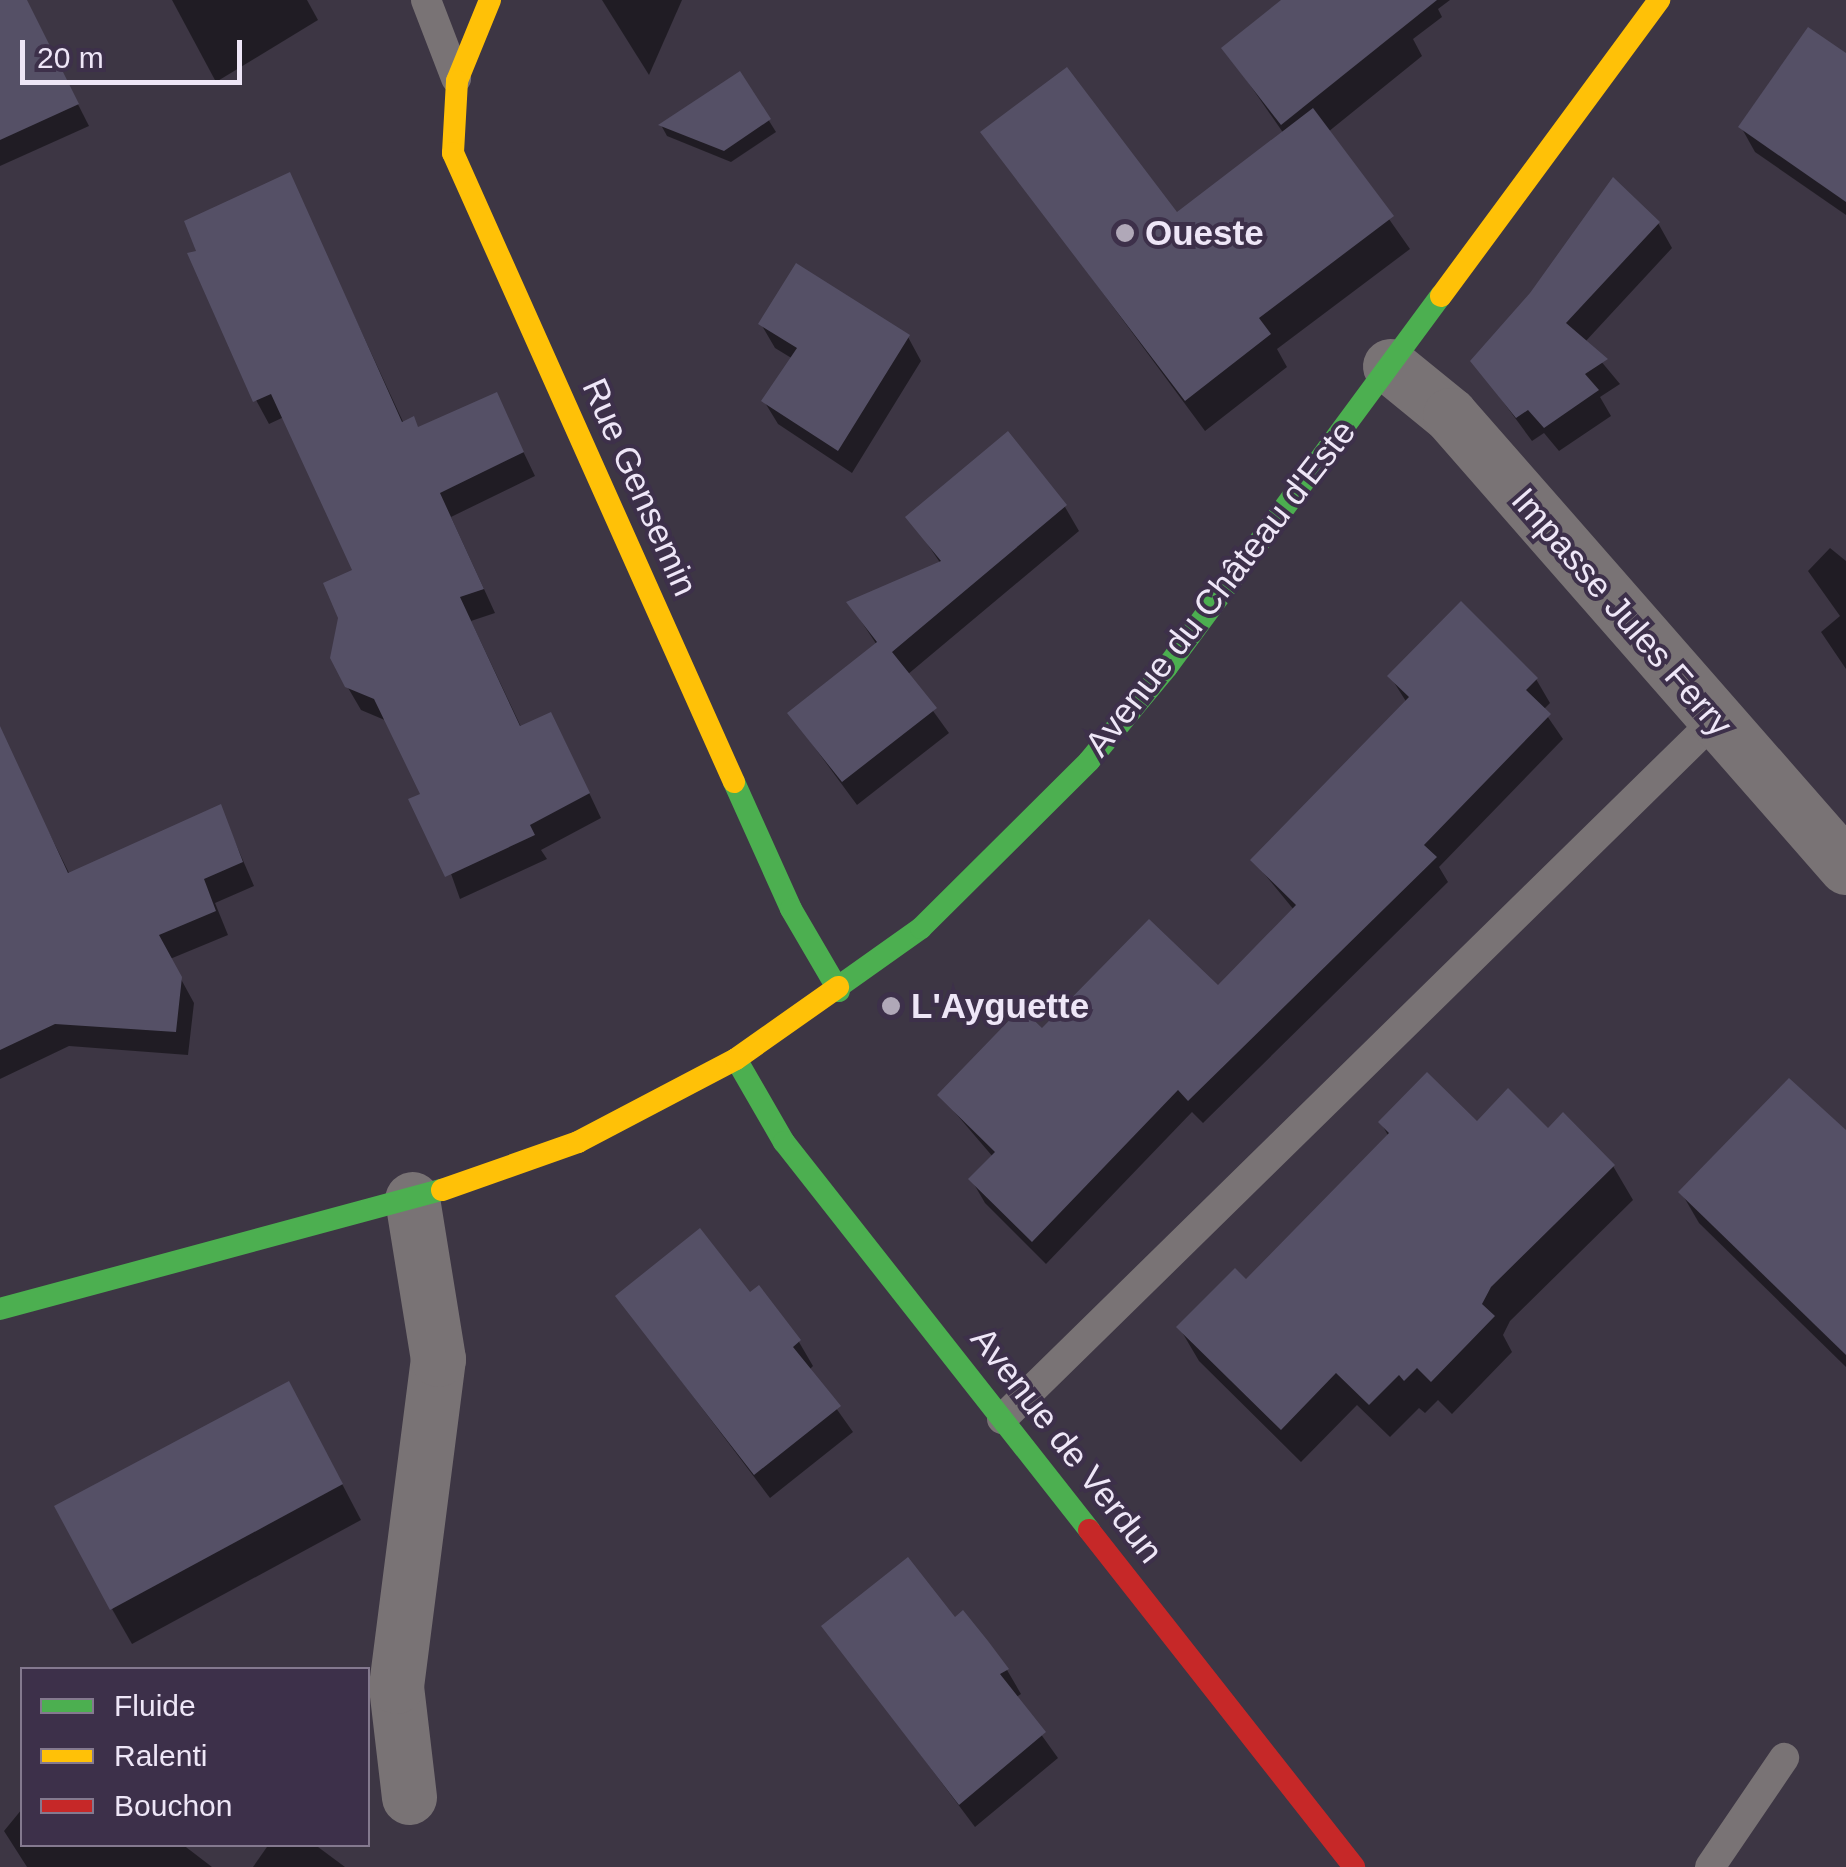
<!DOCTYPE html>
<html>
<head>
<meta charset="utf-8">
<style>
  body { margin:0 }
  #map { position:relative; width:1846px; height:1867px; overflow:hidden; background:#3d3644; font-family:Helvetica,sans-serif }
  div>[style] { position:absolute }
  .shadow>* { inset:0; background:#0007 }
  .building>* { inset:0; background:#555066 }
  .lane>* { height:30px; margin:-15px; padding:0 15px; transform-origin:15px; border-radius:15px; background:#797375 }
  .street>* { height:55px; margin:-27.5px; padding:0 27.5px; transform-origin:27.5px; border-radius:27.5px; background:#797375 }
  .fast>* { height:22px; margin:-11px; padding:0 11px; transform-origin:11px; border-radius:11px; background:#4caf50 }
  .slow>* { height:22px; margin:-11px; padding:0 11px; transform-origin:11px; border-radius:11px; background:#ffc107 }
  .jam>* { height:22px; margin:-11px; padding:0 11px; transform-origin:11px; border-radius:11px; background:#c62828 }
  .dots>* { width:28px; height:28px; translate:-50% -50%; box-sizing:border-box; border:5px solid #3d304a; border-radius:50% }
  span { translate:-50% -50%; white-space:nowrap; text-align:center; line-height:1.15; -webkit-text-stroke:8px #3d304a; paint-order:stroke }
  .poi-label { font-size:35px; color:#eee6f7; font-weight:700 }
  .left { translate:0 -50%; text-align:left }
  .street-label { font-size:35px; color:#eee6f7 }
  .legend { position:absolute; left:20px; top:1667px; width:350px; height:180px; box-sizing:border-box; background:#3d304a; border:2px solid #84798f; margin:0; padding:12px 18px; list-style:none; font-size:30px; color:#eee6f7 }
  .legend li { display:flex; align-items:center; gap:20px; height:50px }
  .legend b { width:50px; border:2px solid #84798f }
  .scale { position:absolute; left:20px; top:40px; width:222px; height:45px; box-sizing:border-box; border:5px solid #eee6f7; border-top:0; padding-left:12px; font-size:30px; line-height:35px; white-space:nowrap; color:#eee6f7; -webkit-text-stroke:8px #3d304a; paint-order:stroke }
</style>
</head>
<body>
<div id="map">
  <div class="shadow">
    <div style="clip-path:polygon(0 0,25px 0,89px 126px,0 166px)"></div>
    <div style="clip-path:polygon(172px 0,307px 0,318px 20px,216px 82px)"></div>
    <div style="clip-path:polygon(602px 0,682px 0,649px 75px)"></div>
    <div style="clip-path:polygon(1285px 0,1450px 0,1438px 9px,1442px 17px,1413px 39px,1422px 56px,1328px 132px,1410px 249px,1277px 349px,1287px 367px,1205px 431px,1009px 166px,1177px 215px,1284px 134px,1225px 49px)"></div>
    <div style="clip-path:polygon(1846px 56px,1846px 215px,1755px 152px,1741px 127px)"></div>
    <div style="clip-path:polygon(740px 74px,776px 132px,731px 162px,667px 136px,661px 125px)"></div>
    <div style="clip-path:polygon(289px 175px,404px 424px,419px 430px,496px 395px,535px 476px,451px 517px,495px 613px,471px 621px,522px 729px,563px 738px,601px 818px,541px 850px,547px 859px,460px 899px,423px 795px,387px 721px,361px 710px,347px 686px,356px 571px,284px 417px,269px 424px,256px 400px,200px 253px)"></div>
    <div style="clip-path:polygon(1658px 223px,1672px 248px,1585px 342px,1620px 384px,1600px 397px,1611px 416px,1559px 451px,1544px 433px,1532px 441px,1473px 361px)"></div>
    <div style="clip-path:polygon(761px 324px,908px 337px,921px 361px,852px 473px,778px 424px,764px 401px,793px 359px,775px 348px)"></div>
    <div style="clip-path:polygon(1065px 507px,1079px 531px,907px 675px,949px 733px,857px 805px,790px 714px,877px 645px,849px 603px,941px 564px,909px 517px)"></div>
    <div style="clip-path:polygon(1830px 548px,1846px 561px,1846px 669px,1821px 632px,1840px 616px,1808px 571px)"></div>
    <div style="clip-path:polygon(1390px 676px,1536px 679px,1550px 703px,1543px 710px,1563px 739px,1439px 867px,1448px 882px,1203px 1123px,1192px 1112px,1046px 1264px,985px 1203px,971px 1179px,993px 1157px,940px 1095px,1042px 1032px,1218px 988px,1294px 910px,1253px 860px,1407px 703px)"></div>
    <div style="clip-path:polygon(11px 756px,70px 875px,220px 807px,254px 886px,215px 903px,228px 935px,170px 959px,194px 1003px,188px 1055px,69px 1046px,0 1079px,0 761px)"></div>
    <div style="clip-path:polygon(1381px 1123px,1548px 1131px,1613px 1166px,1633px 1200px,1510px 1321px,1503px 1335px,1512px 1352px,1452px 1414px,1438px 1400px,1425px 1413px,1419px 1408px,1390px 1437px,1357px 1405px,1301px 1462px,1199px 1361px,1179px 1327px,1246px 1282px,1389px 1137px)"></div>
    <div style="clip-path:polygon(1846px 1133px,1846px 1367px,1699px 1223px,1681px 1192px)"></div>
    <div style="clip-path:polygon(749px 1296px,799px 1342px,813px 1366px,809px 1370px,853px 1432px,770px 1498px,618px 1297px)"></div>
    <div style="clip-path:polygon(308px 1419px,361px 1520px,132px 1644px,112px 1609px)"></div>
    <div style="clip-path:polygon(962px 1614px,1007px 1670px,1021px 1694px,1015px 1698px,1058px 1758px,975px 1827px,824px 1626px,955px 1620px)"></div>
    <div style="clip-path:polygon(22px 1809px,22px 1844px,182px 1844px,212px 1867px,27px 1867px,4px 1831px)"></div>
    <div style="clip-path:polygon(269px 1844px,314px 1844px,345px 1867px,253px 1867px)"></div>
  </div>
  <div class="building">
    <div style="clip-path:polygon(0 0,27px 0,79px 104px,0 140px)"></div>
    <div style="clip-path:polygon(1281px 0,1437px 0,1281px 125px,1221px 48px)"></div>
    <div style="clip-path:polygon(1808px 27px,1846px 53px,1846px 202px,1738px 127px)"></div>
    <div style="clip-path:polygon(1067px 67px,1177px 212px,1313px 108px,1394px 216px,1259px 318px,1271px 334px,1185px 401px,980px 132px)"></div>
    <div style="clip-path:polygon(740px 71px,771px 119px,724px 151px,658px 125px)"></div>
    <div style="clip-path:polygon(290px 172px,402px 422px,414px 416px,418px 427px,497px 392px,524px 452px,440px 493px,484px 589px,460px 597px,520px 726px,551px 712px,590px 793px,530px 825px,535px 835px,445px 877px,408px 799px,420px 794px,374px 699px,345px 687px,330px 658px,338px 618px,323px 583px,352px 570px,271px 394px,253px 402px,187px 253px,196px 251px,184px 221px)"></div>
    <div style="clip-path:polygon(1613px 177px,1660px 222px,1566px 323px,1608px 359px,1585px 374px,1599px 390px,1544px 428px,1528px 410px,1516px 418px,1470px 361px,1530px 293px)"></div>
    <div style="clip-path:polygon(796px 263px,910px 335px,838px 451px,761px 401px,797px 348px,758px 324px)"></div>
    <div style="clip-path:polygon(1008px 431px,1067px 505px,892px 652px,937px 708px,842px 782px,787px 713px,877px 642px,846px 602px,941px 561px,905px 517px)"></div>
    <div style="clip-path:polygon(1461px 601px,1538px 678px,1526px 690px,1551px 714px,1424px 845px,1437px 857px,1188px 1101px,1178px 1090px,1032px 1242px,968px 1179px,995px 1152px,937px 1095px,1021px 1008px,1042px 1028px,1149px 919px,1218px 985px,1296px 905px,1250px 860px,1409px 697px,1387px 676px)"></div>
    <div style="clip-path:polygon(0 726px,68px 873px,221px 804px,243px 862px,204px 879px,216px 911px,159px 935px,182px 977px,176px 1032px,55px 1024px,0 1050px)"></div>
    <div style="clip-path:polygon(1427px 1072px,1477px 1121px,1508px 1088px,1548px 1128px,1563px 1112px,1615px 1165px,1491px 1287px,1482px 1304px,1495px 1316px,1431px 1382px,1417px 1368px,1404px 1381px,1399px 1375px,1369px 1405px,1336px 1373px,1281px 1430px,1176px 1327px,1235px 1268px,1246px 1279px,1389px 1133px,1378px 1122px)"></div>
    <div style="clip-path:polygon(1789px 1078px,1846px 1130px,1846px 1355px,1678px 1192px)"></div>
    <div style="clip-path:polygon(700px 1228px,750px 1292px,759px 1285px,801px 1340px,793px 1347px,841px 1406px,754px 1475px,615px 1296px)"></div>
    <div style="clip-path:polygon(289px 1381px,343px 1484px,110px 1610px,54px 1506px)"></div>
    <div style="clip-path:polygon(908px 1557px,955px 1617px,963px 1610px,988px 1641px,1009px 1669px,1000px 1674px,1046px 1732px,959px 1805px,821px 1626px)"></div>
  </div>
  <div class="lane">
    <div style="left:426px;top:0;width:84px;rotate:69deg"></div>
    <div style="left:1002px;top:1419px;width:998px;rotate:-44.43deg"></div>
    <div style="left:1710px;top:1867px;width:132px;rotate:-55.8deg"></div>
  </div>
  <div class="street">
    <div style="left:1390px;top:366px;width:77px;rotate:39.2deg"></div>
    <div style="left:1450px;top:415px;width:601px;rotate:48.78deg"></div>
    <div style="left:409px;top:1797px;width:112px;rotate:-96.7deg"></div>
    <div style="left:396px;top:1686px;width:330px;rotate:-82.7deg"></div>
    <div style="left:438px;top:1359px;width:162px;rotate:-99.2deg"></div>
  </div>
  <div class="fast">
    <div style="left:734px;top:782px;width:139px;rotate:65.8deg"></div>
    <div style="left:791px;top:909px;width:95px;rotate:59.7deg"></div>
    <div style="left:838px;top:987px;width:102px;rotate:-35.4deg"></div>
    <div style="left:921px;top:928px;width:237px;rotate:-44.8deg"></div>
    <div style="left:1089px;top:761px;width:122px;rotate:-50.3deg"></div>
    <div style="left:1167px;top:667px;width:461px;rotate:-53.6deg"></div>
    <div style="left:736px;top:1059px;width:96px;rotate:60deg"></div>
    <div style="left:784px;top:1142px;width:494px;rotate:51.8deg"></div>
    <div style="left:0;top:1309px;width:458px;rotate:-15.1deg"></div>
  </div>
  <div class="slow">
    <div style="left:490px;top:0;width:87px;rotate:112.2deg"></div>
    <div style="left:457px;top:81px;width:72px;rotate:93.2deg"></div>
    <div style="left:453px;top:153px;width:689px;rotate:65.93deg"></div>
    <div style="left:1441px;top:296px;width:368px;rotate:-53.6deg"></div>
    <div style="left:442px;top:1190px;width:144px;rotate:-19.4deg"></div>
    <div style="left:578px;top:1142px;width:178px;rotate:-27.7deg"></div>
    <div style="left:736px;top:1059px;width:125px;rotate:-35.2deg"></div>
  </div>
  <div class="jam">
    <div style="left:1089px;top:1530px;width:429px;rotate:51.8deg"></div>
  </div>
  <div class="dots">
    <div style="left:1125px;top:233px;background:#b0a8b8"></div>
    <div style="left:891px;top:1006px;background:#b0a8b8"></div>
  </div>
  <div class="poi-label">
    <span class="left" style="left:1145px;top:233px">Oueste</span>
    <span class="left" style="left:911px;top:1006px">L'Ayguette</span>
  </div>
  <div class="street-label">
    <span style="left:640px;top:487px;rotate:66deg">Rue Gensemin</span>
    <span style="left:1220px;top:588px;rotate:-52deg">Avenue du Château d'Este</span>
    <span style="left:1622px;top:612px;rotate:49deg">Impasse Jules Ferry</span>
    <span style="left:1067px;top:1445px;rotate:52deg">Avenue de Verdun</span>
  </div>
  <ul class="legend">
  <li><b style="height:12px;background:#4caf50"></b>Fluide</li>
  <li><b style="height:12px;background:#ffc107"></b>Ralenti</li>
  <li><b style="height:12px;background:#c62828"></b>Bouchon</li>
  </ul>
  <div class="scale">20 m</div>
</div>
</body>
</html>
